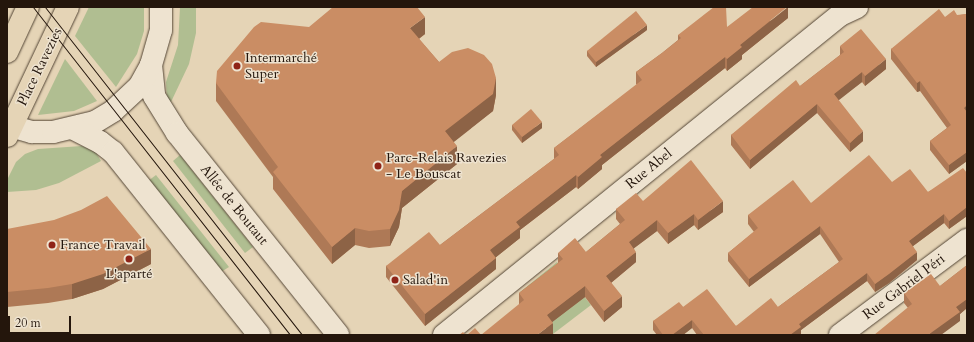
<!DOCTYPE html>
<html>
<head>
<meta charset="utf-8">
<style>
  body { margin:0 }
  #map { position:relative; width:974px; height:342px; overflow:hidden; background:#e5d4b6; font-family:Cardo,serif }
  div>[style] { position:absolute }
  .green>* { inset:0; background:#b0be91 }
  .roads { filter:drop-shadow(0 0 1px #544636) drop-shadow(0 0 1px #544636) }
  .minor>* { height:22px; margin:-11px; padding:0 11px; transform-origin:11px; border-radius:11px; background:#eee3d0 }
  .secondary>* { height:22px; margin:-11px; padding:0 11px; transform-origin:11px; border-radius:11px; background:#eee3d0 }
  .primary>* { height:22px; margin:-11px; padding:0 11px; transform-origin:11px; border-radius:11px; background:#e5d4b6 }
  .tram>* { height:1px; margin:-0.5px; padding:0 0.5px; transform-origin:0.5px; border-radius:0.5px; background:#24160c }
  .wall>* { inset:0; background:#ae7956 }
  .shaded-wall>* { inset:0; background:#8d6346 }
  .building>* { inset:0; background:#ca8d64 }
  .dots>* { width:11px; height:11px; translate:-50% -50%; box-sizing:border-box; border:2px solid #eee3d0; border-radius:50% }
  span { translate:-50% -50%; white-space:nowrap; text-align:center; line-height:1.15; -webkit-text-stroke:3px #eee3d0; paint-order:stroke }
  .poi-label { font-size:14px; color:#24160c }
  .left { translate:0 -50%; text-align:left }
  .street-label { font-size:14px; color:#24160c }
  .frame { position:absolute; inset:0; border:8px solid #24160c; pointer-events:none }
  .scale { position:absolute; left:8px; top:316px; width:63px; height:18px; box-sizing:border-box; border:2px solid #24160c; border-top:0; padding-left:5px; font-size:12px; line-height:14px; white-space:nowrap; color:#24160c; -webkit-text-stroke:3px #eee3d0; paint-order:stroke }
</style>
</head>
<body>
<div id="map">
  <div class="green">
    <div style="clip-path:polygon(89px 7px,144px 7px,144px 31px,137px 54px,116px 87px,75px 36px)"></div>
    <div style="clip-path:polygon(180px 7px,196px 7px,196px 33px,189px 64px,171px 102px,167px 101px,166px 82px,178px 45px)"></div>
    <div style="clip-path:polygon(65px 59px,97px 101px,74px 111px,38px 115px)"></div>
    <div style="clip-path:polygon(82px 146px,95px 151px,101px 161px,59px 183px,36px 190px,7px 192px,7px 180px,16px 162px,25px 154px,38px 149px)"></div>
    <div style="clip-path:polygon(180px 155px,253px 247px,245px 253px,173px 161px)"></div>
    <div style="clip-path:polygon(156px 175px,229px 267px,221px 272px,148px 181px)"></div>
    <div style="clip-path:polygon(557px 262px,591px 305px,553px 334px,520px 292px)"></div>
  </div>
  <div class="roads">
    <div class="minor">
      <div style="left:444px;top:335px;width:509px;rotate:-38.94deg"></div>
      <div style="left:840px;top:15px;width:19px;rotate:-25deg"></div>
      <div style="left:840px;top:335px;width:159px;rotate:-36.8deg"></div>
    </div>
    <div class="secondary">
      <div style="left:151px;top:65px;width:31px;rotate:84deg"></div>
      <div style="left:154px;top:96px;width:44px;rotate:58.1deg"></div>
      <div style="left:177px;top:133px;width:258px;rotate:51.4deg"></div>
      <div style="left:7px;top:125px;width:26px;rotate:16deg"></div>
      <div style="left:32px;top:132px;width:21px"></div>
      <div style="left:53px;top:132px;width:43px;rotate:-13.4deg"></div>
      <div style="left:95px;top:122px;width:21px;rotate:-31deg"></div>
      <div style="left:113px;top:111px;width:35px;rotate:-43deg"></div>
      <div style="left:139px;top:87px;width:25px;rotate:-61deg"></div>
      <div style="left:151px;top:65px;width:36px;rotate:-74deg"></div>
      <div style="left:161px;top:30px;width:23px;rotate:-90deg"></div>
      <div style="left:74px;top:129px;width:29px;rotate:27deg"></div>
      <div style="left:100px;top:142px;width:16px;rotate:38deg"></div>
      <div style="left:113px;top:152px;width:234px;rotate:51.4deg"></div>
    </div>
    <div class="primary">
      <div style="left:7px;top:52px;width:50px;rotate:-65deg"></div>
      <div style="left:7px;top:136px;width:143px;rotate:-64.7deg"></div>
    </div>
  </div>
  <div class="tram">
    <div style="left:33px;top:7px;width:417px;rotate:51.9deg"></div>
    <div style="left:45px;top:7px;width:417px;rotate:51.9deg"></div>
  </div>
  <div class="wall">
    <div style="clip-path:polygon(967px 14px,967px 161px,949px 174px,930px 150px,930px 141px,947px 128px,920px 91px,917px 92px,891px 59px,891px 49px,945px 17px)"></div>
    <div style="clip-path:polygon(788px 18px,742px 55px,742px 59px,727px 71px,725px 68px,602px 165px,602px 169px,578px 189px,576px 187px,520px 230px,520px 238px,496px 257px,496px 269px,425px 326px,386px 277px,386px 266px,440px 245px,554px 159px,554px 148px,637px 85px,636px 84px,636px 72px,662px 53px,678px 40px,678px 35px,727px 27px)"></div>
    <div style="clip-path:polygon(309px 27px,425px 34px,419px 39px,439px 62px,496px 95px,493px 111px,453px 142px,457px 164px,402px 208px,399px 227px,390px 246px,369px 248px,355px 245px,332px 264px,273px 189px,273px 177px,216px 101px,216px 83px)"></div>
    <div style="clip-path:polygon(647px 30px,596px 67px,587px 56px,587px 51px)"></div>
    <div style="clip-path:polygon(840px 46px,886px 69px,865px 86px,862px 82px,838px 100px,863px 141px,850px 152px,817px 113px,750px 169px,731px 145px,731px 135px,800px 86px,840px 55px)"></div>
    <div style="clip-path:polygon(512px 125px,542px 128px,522px 143px,512px 130px)"></div>
    <div style="clip-path:polygon(967px 173px,967px 216px,949px 229px,944px 223px,913px 246px,917px 260px,889px 283px,875px 292px,867px 281px,801px 330px,801px 335px,697px 335px,692px 328px,683px 335px,657px 335px,653px 330px,653px 321px,683px 308px,736px 326px,778px 307px,839px 262px,820px 234px,749px 287px,728px 261px,728px 253px,754px 232px,748px 224px,748px 215px,811px 203px,892px 182px,928px 192px)"></div>
    <div style="clip-path:polygon(643px 201px,723px 212px,698px 230px,694px 225px,668px 244px,657px 231px,634px 248px,636px 262px,611px 283px,622px 307px,604px 322px,585px 297px,552px 322px,553px 334px,519px 304px,519px 293px,558px 263px,558px 253px,586px 252px,620px 224px,616px 219px,616px 209px)"></div>
    <div style="clip-path:polygon(7px 229px,151px 264px,103px 289px,72px 299px,48px 303px,7px 307px)"></div>
    <div style="clip-path:polygon(967px 265px,967px 308px,960px 314px,960px 321px,908px 308px,904px 303px,904px 293px,940px 286px)"></div>
  </div>
  <div class="shaded-wall">
    <div style="clip-path:polygon(788px 7px,788px 18px,742px 55px,742px 59px,727px 71px,727px 59px,740px 45px)"></div>
    <div style="clip-path:polygon(425px 17px,425px 34px,410px 45px,410px 28px)"></div>
    <div style="clip-path:polygon(647px 25px,647px 30px,596px 67px,596px 62px)"></div>
    <div style="clip-path:polygon(725px 57px,725px 68px,602px 165px,602px 169px,578px 189px,578px 177px,600px 155px)"></div>
    <div style="clip-path:polygon(886px 59px,886px 69px,865px 86px,865px 76px)"></div>
    <div style="clip-path:polygon(862px 72px,862px 82px,834px 104px,834px 94px)"></div>
    <div style="clip-path:polygon(496px 78px,496px 95px,493px 111px,445px 149px,445px 131px)"></div>
    <div style="clip-path:polygon(920px 81px,920px 91px,917px 92px,917px 83px)"></div>
    <div style="clip-path:polygon(817px 104px,817px 113px,750px 169px,750px 160px)"></div>
    <div style="clip-path:polygon(967px 105px,967px 114px,964px 108px)"></div>
    <div style="clip-path:polygon(542px 122px,542px 128px,522px 143px,522px 137px)"></div>
    <div style="clip-path:polygon(863px 131px,863px 141px,850px 152px,850px 143px)"></div>
    <div style="clip-path:polygon(457px 146px,457px 164px,402px 208px,399px 227px,390px 246px,390px 229px,402px 191px)"></div>
    <div style="clip-path:polygon(967px 152px,967px 161px,949px 174px,949px 165px)"></div>
    <div style="clip-path:polygon(576px 175px,576px 187px,520px 230px,520px 238px,490px 262px,490px 250px,516px 222px)"></div>
    <div style="clip-path:polygon(723px 201px,723px 212px,698px 230px,698px 220px)"></div>
    <div style="clip-path:polygon(967px 207px,967px 216px,949px 229px,949px 221px)"></div>
    <div style="clip-path:polygon(694px 214px,694px 225px,668px 244px,668px 233px)"></div>
    <div style="clip-path:polygon(944px 214px,944px 223px,909px 249px,909px 241px)"></div>
    <div style="clip-path:polygon(657px 220px,657px 231px,629px 252px,629px 242px)"></div>
    <div style="clip-path:polygon(820px 226px,820px 234px,749px 287px,749px 279px)"></div>
    <div style="clip-path:polygon(355px 228px,355px 245px,332px 264px,332px 247px)"></div>
    <div style="clip-path:polygon(151px 249px,151px 264px,103px 289px,72px 299px,72px 284px)"></div>
    <div style="clip-path:polygon(636px 252px,636px 262px,606px 287px,606px 276px)"></div>
    <div style="clip-path:polygon(917px 252px,917px 260px,889px 283px,875px 292px,875px 284px)"></div>
    <div style="clip-path:polygon(496px 258px,496px 269px,425px 326px,425px 314px)"></div>
    <div style="clip-path:polygon(867px 273px,867px 281px,801px 330px,801px 335px,790px 335px,799px 324px)"></div>
    <div style="clip-path:polygon(585px 286px,585px 297px,547px 326px,547px 315px)"></div>
    <div style="clip-path:polygon(622px 296px,622px 307px,604px 322px,604px 311px)"></div>
    <div style="clip-path:polygon(967px 299px,967px 308px,960px 314px,960px 321px,941px 335px,928px 335px,956px 307px)"></div>
    <div style="clip-path:polygon(692px 320px,692px 328px,683px 335px,672px 335px)"></div>
    <div style="clip-path:polygon(553px 323px,553px 334px,551px 335px,537px 335px)"></div>
  </div>
  <div class="building">
    <div style="clip-path:polygon(333px 7px,417px 7px,425px 17px,410px 28px,439px 62px,452px 52px,468px 48px,484px 55px,492px 64px,496px 78px,493px 94px,445px 131px,457px 146px,402px 191px,399px 210px,390px 229px,369px 231px,355px 228px,332px 247px,273px 172px,278px 167px,216px 83px,217px 71px,254px 27px,261px 22px,309px 27px)"></div>
    <div style="clip-path:polygon(714px 7px,726px 7px,727px 27px,753px 7px,787px 7px,740px 45px,742px 47px,727px 59px,725px 57px,600px 155px,602px 157px,578px 177px,576px 175px,516px 222px,520px 227px,490px 250px,496px 258px,425px 314px,386px 266px,429px 232px,440px 245px,559px 155px,554px 148px,642px 80px,636px 72px,662px 53px,681px 38px,678px 35px)"></div>
    <div style="clip-path:polygon(939px 9px,945px 17px,954px 10px,957px 15px,967px 14px,967px 105px,964px 108px,967px 112px,967px 152px,949px 165px,930px 141px,951px 125px,920px 81px,917px 83px,891px 49px)"></div>
    <div style="clip-path:polygon(636px 11px,647px 25px,596px 62px,587px 51px)"></div>
    <div style="clip-path:polygon(861px 29px,886px 59px,865px 76px,862px 72px,834px 94px,863px 131px,850px 143px,817px 104px,750px 160px,731px 135px,796px 80px,800px 86px,844px 52px,840px 46px)"></div>
    <div style="clip-path:polygon(531px 109px,542px 122px,522px 137px,512px 125px)"></div>
    <div style="clip-path:polygon(869px 155px,892px 182px,910px 169px,928px 192px,963px 168px,967px 173px,967px 207px,949px 221px,944px 214px,909px 241px,917px 252px,889px 274px,875px 284px,867px 273px,799px 324px,801px 327px,790px 335px,704px 335px,692px 320px,672px 335px,663px 335px,653px 321px,679px 302px,685px 309px,683px 307px,707px 289px,736px 326px,771px 298px,778px 307px,843px 259px,820px 226px,749px 279px,728px 253px,758px 228px,748px 215px,793px 180px,811px 203px)"></div>
    <div style="clip-path:polygon(691px 160px,723px 201px,698px 220px,694px 214px,668px 233px,657px 220px,629px 242px,636px 252px,606px 276px,622px 296px,604px 311px,585px 286px,547px 315px,553px 323px,537px 335px,481px 335px,524px 300px,519px 293px,563px 259px,558px 253px,575px 238px,586px 252px,625px 220px,616px 209px,636px 193px,643px 201px)"></div>
    <div style="clip-path:polygon(107px 196px,151px 249px,103px 274px,72px 284px,48px 288px,7px 292px,7px 229px,54px 220px,81px 210px)"></div>
    <div style="clip-path:polygon(967px 265px,967px 299px,956px 307px,960px 312px,928px 335px,874px 335px,912px 304px,904px 293px,931px 274px,940px 286px)"></div>
    <div style="clip-path:polygon(475px 328px,481px 335px,467px 335px)"></div>
    <div style="clip-path:polygon(463px 332px,466px 335px,459px 335px)"></div>
  </div>
  <div class="dots">
    <div style="left:237px;top:66px;background:#8f2418"></div>
    <div style="left:378px;top:166px;background:#8f2418"></div>
    <div style="left:52px;top:245px;background:#8f2418"></div>
    <div style="left:129px;top:259px;background:#8f2418"></div>
    <div style="left:395px;top:280px;background:#8f2418"></div>
  </div>
  <div class="poi-label">
    <span class="left" style="left:245px;top:66px">Intermarché<br>Super</span>
    <span class="left" style="left:386px;top:166px">Parc-Relais Ravezies<br>- Le Bouscat</span>
    <span class="left" style="left:60px;top:245px">France Travail</span>
    <span style="left:129px;top:274px">L'aparté</span>
    <span class="left" style="left:403px;top:280px">Salad'in</span>
  </div>
  <div class="street-label">
    <span style="left:40px;top:67px;rotate:-64deg">Place Ravezies</span>
    <span style="left:649px;top:169px;rotate:-39deg">Rue Abel</span>
    <span style="left:234px;top:205px;rotate:51deg">Allée de Boutaut</span>
    <span style="left:904px;top:287px;rotate:-37deg">Rue Gabriel Péri</span>
  </div>
  <div class="frame"></div>
  <div class="scale">20 m</div>
</div>
</body>
</html>
